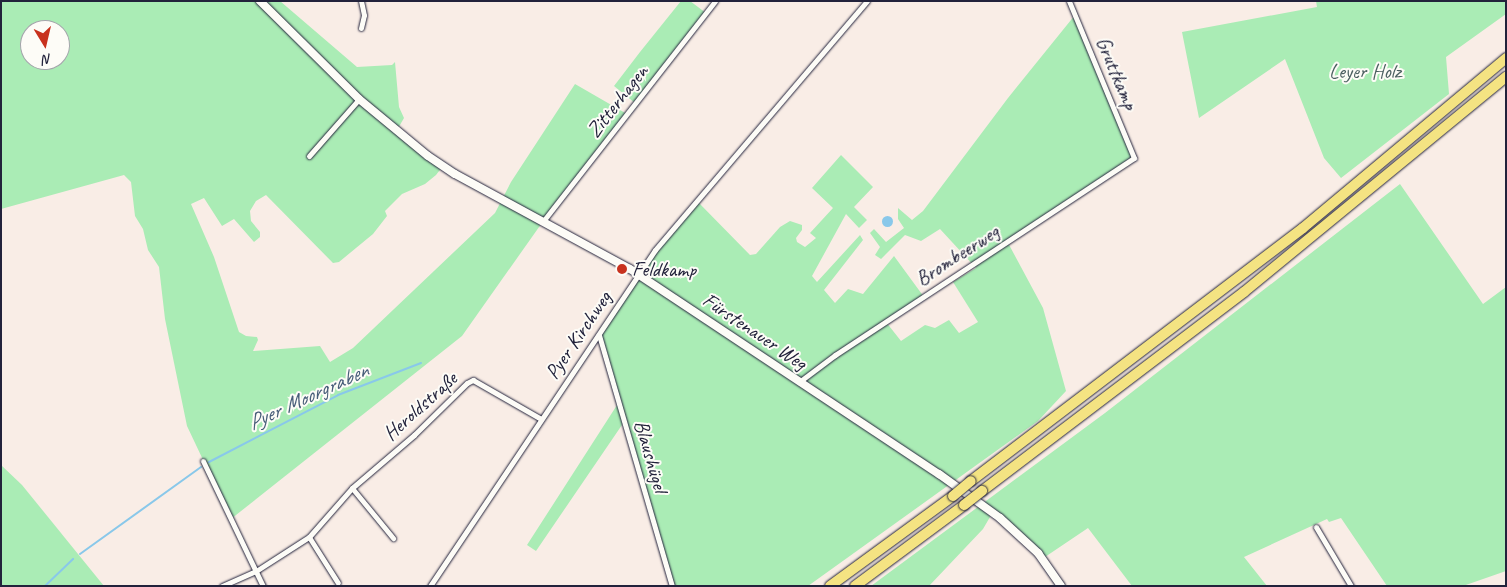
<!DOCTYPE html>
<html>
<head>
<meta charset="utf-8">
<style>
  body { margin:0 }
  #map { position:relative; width:1507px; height:587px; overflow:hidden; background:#f9ede6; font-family:Caveat,sans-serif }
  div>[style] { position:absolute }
  .green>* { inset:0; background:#aaecb5 }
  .water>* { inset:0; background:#89c8ea }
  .round { border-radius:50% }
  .stream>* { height:2px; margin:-1px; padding:0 1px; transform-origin:1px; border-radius:1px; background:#89c8ea }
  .roads { filter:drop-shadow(0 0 1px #22223b) drop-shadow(0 0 1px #22223b) }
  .street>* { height:5px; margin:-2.5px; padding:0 2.5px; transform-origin:2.5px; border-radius:2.5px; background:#fdfcf7 }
  .secondary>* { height:8px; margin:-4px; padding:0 4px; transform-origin:4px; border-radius:4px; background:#fdfcf7 }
  .highway>* { height:10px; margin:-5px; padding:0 5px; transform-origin:5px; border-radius:5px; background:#f4e382 }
  .bridges { filter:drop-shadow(0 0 1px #22223b) drop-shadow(0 0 1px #22223b) }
  .highway-bridge>* { height:10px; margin:-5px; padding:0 5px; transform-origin:5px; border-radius:5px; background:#f4e382 }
  .dots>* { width:14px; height:14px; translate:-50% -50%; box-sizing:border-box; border:2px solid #fdfcf7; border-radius:50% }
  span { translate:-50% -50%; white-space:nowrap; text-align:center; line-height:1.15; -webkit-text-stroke:4px #fdfcf7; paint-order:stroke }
  .park-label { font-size:21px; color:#4b5f60 }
  .street-label { font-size:21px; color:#22223b }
  .poi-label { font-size:21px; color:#22223b }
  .left { translate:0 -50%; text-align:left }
  .water-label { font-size:22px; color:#465c78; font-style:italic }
  .frame { position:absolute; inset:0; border:2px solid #22223b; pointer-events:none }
  .north { position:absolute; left:20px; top:20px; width:50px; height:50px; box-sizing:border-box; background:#fdfcf7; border:1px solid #a5a5ac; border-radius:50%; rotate:171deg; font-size:14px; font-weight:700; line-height:20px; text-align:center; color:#22223b }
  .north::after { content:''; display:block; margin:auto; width:18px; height:22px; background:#c8321e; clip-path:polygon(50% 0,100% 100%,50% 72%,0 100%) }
</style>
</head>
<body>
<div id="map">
  <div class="green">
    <div style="clip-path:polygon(evenodd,1px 1px,280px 1px,357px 67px,392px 65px,395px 62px,399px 107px,404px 118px,397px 130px,443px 166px,436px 175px,425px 184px,402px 194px,385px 211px,387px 216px,373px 234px,339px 262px,333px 263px,266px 195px,256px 201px,250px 211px,251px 221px,260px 232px,260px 237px,254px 242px,234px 219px,222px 226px,204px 198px,191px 204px,214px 257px,239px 332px,246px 336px,257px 337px,258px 340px,253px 351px,320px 346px,330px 362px,353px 348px,495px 213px,511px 182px,575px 84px,627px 114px,635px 103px,614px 86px,640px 52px,681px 1px,690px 1px,706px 13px,544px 220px,462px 336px,231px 519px,187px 426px,165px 319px,159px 267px,148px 250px,143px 229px,135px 216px,131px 182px,124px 175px,1px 209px,1px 1px,30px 30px,60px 30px,60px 60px,30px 60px,30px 30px)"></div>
    <div style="clip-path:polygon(1316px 1px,1506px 1px,1506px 14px,1446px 57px,1449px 94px,1341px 178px,1324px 158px,1285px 59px,1199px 118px,1182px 32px,1317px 7px)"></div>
    <div style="clip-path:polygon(1075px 15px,1133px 157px,1007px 241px,1043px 308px,1066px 391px,1038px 421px,808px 586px,672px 586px,624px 422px,536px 551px,527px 545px,619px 402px,599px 335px,642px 269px,698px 202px,750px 255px,756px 254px,780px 227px,790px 221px,802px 225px,802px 230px,796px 238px,797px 242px,805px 247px,816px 238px,810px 233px,833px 208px,812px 188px,841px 155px,873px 187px,854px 207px,867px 220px,859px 228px,846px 214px,812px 276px,817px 282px,860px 235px,863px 240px,824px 290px,835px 303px,848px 289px,863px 294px,894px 256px,924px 297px,886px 322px,901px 341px,925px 325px,935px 328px,949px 320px,959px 333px,978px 322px,953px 282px,976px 268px,940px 229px,921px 241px,905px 235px,881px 259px,875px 255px,880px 247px,870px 233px,874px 229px,886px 242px,904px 228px,898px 219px,898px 208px,912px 220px,923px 211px,1008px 98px)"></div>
    <div style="clip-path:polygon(1400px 184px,1483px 304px,1506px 287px,1506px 571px,1463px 586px,1387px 586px,1341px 518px,1329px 522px,1327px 519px,1244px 557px,1267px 586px,1132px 586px,1088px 528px,1042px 559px,988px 509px,990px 517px,983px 529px,929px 586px,871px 586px,1105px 413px)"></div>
    <div style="clip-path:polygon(1px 465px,22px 485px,104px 586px,1px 586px)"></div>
  </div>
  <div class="water">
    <div class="round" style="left:881.5px;top:215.5px;width:11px;height:11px"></div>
  </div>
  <div class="stream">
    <div style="left:209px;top:462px;width:145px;rotate:-27.4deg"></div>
    <div style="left:338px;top:395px;width:89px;rotate:-21.1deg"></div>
    <div style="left:80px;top:554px;width:149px;rotate:-35.7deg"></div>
    <div style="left:45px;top:586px;width:39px;rotate:-44deg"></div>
  </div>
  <div class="roads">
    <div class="street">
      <div style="left:361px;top:28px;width:13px;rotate:-77deg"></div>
      <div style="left:364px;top:15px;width:14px;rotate:-102deg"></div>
      <div style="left:309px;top:156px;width:76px;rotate:-48.7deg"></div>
      <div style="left:544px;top:220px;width:278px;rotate:-52deg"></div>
      <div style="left:599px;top:335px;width:261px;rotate:73.8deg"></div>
      <div style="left:799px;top:382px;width:45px;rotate:-36.9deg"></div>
      <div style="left:835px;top:355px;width:358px;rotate:-33.4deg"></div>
      <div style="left:1134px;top:158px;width:170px;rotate:-112.5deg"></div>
      <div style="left:203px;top:461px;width:139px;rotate:64.4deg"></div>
      <div style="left:352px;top:488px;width:65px;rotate:50.6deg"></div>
      <div style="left:1316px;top:527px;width:69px;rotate:59.3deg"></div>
      <div style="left:309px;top:537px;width:54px;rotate:57.8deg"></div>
      <div style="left:222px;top:586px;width:37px;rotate:-24deg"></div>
      <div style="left:256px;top:571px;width:63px;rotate:-32.7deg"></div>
      <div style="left:309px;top:537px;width:65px;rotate:-48.7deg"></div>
      <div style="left:352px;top:488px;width:82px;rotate:-40.5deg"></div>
      <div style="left:414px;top:435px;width:74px;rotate:-44.5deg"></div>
      <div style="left:467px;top:383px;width:7px;rotate:-27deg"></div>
      <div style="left:473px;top:380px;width:78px;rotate:29.8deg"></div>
      <div style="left:430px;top:586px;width:404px;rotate:-56.2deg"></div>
      <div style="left:655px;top:250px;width:327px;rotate:-49.6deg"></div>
    </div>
    <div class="secondary">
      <div style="left:260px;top:1px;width:139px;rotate:44.7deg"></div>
      <div style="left:359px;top:99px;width:89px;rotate:39.6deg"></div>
      <div style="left:428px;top:156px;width:32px;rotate:34deg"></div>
      <div style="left:455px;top:174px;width:199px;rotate:28.5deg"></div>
      <div style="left:630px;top:269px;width:371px;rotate:33.6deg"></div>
      <div style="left:939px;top:474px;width:75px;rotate:35.8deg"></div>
      <div style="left:1000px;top:518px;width:52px;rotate:42.6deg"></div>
      <div style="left:1038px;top:553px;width:40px;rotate:55.1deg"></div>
    </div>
    <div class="highway">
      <div style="left:971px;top:481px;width:417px;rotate:-37.3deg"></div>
      <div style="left:1303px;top:228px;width:265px;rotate:-39.9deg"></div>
      <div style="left:982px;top:491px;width:329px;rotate:-37.2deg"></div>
      <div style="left:1244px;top:292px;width:339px;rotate:-39.4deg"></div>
      <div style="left:830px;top:586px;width:152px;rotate:-36.2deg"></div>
      <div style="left:855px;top:586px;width:136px;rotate:-36.6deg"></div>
    </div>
  </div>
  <div class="bridges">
    <div class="highway-bridge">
      <div style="left:953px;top:496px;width:23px;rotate:-40deg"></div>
      <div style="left:964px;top:505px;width:23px;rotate:-38deg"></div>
    </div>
  </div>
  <div class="dots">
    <div style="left:622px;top:269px;background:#c8321e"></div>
  </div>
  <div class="park-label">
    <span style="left:1365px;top:71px">Leyer Holz</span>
  </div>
  <div class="street-label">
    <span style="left:1117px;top:73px;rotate:67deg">Gruttkamp</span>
    <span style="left:617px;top:101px;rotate:-52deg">Zitterhagen</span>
    <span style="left:957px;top:255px;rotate:-33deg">Brombeerweg</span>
    <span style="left:755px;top:331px;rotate:34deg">Fürstenauer Weg</span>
    <span style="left:578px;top:335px;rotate:-56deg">Pyer Kirchweg</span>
    <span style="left:420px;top:406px;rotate:-42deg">Heroldstraße</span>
    <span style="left:651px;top:456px;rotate:74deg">Blaushügel</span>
  </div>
  <div class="poi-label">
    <span class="left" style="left:632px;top:269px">Feldkamp</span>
  </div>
  <div class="water-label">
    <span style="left:308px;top:397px;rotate:-25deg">Pyer Moorgraben</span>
  </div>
  <div class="frame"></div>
  <div class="north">N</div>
</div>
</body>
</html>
